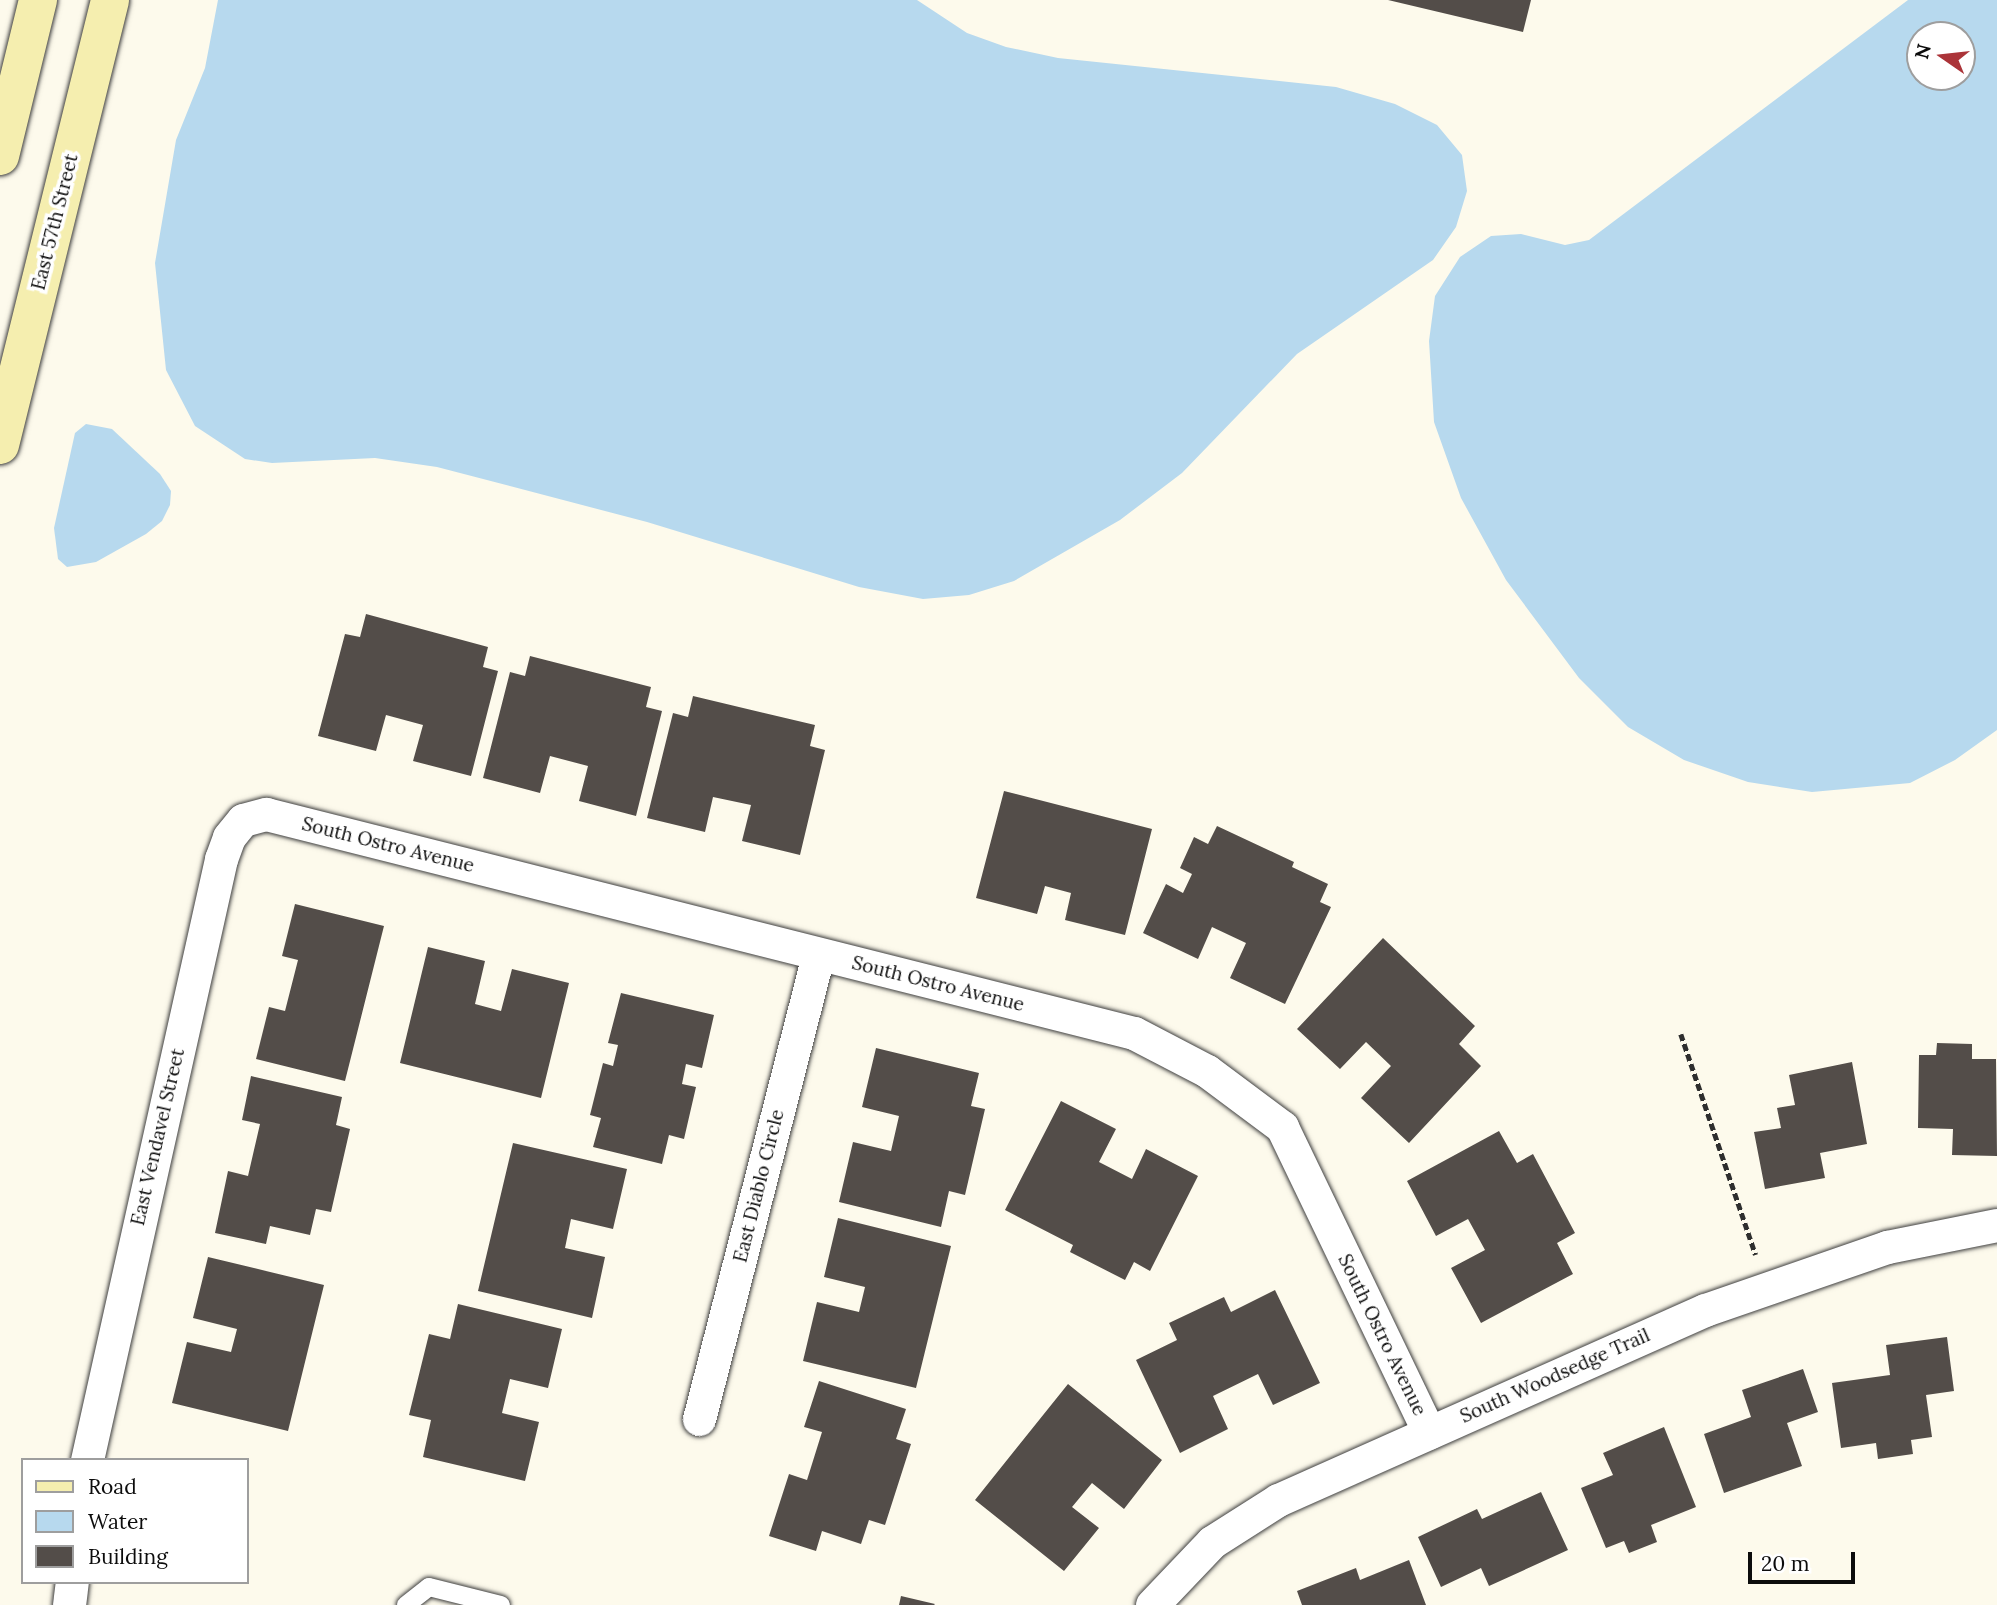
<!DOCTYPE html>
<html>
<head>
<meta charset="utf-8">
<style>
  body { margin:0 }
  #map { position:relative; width:1997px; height:1605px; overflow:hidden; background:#fdfaec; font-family:Lora,serif }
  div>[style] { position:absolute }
  .water>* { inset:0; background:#b7d9ee }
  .building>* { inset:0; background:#534d49 }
  .path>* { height:4.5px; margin-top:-2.25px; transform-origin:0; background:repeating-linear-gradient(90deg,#2e2e2e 0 7px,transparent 0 10.5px) }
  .roads { filter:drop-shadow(0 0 2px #3f3f3f) drop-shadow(0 0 2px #3f3f3f) }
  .lane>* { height:18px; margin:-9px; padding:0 9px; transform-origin:9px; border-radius:9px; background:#fff }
  .street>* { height:33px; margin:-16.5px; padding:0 16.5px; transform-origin:16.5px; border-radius:16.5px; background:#fff }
  .secondary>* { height:38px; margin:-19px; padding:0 19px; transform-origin:19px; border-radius:19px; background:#f5eeaf }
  span { translate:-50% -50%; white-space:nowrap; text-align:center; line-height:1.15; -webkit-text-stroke:7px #fff; paint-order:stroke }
  .street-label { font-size:19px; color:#0c0c0c }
  .legend { position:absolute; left:21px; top:1458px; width:228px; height:126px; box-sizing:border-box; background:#fff; border:2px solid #9e9e9e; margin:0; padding:9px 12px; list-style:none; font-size:21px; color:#0c0c0c }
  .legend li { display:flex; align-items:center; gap:14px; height:35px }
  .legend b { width:35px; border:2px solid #9e9e9e }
  .north { position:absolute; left:1906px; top:21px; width:70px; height:70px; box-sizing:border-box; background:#fff; border:2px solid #9e9e9e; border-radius:50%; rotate:284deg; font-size:19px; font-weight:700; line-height:28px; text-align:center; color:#0c0c0c }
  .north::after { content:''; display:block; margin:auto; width:24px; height:32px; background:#ab3439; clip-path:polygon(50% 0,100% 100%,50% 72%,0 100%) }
  .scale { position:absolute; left:1748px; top:1552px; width:107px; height:32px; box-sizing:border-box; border:4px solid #0c0c0c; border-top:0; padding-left:9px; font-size:21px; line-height:24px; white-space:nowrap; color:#0c0c0c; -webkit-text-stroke:5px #fff; paint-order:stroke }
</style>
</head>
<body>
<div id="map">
  <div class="water">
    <div style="clip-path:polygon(218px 0,917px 0,967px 33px,1006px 47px,1058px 58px,1336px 87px,1395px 104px,1437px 125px,1462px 155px,1467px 191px,1456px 227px,1433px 260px,1297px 354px,1182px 473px,1120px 520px,1014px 581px,969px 595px,923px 599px,859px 587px,647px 522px,437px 467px,375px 458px,272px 463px,245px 459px,195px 426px,166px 370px,155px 263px,176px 140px,205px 68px)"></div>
    <div style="clip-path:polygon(evenodd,1908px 0,1997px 0,1997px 730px,1955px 760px,1910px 783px,1812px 792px,1748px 782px,1684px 760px,1628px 727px,1579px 678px,1506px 580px,1461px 498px,1434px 422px,1429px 341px,1435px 296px,1460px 257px,1491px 236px,1521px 234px,1565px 245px,1589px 240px,1908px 0,1962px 35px,1962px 77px,1920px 77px,1920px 35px,1962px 35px)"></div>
    <div style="clip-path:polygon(86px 424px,112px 429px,160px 474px,171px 491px,170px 505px,162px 521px,146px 534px,96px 562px,67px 567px,58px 559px,54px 528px,75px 433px)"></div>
  </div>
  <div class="building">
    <div style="clip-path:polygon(1388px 0,1531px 0,1523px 32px)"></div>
    <div style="clip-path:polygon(366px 614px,488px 647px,483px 667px,498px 671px,471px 776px,413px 761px,423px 725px,386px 715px,376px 751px,318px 736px,345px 634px,360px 637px)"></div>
    <div style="clip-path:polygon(530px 656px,651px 687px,646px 707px,662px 711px,636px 816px,579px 801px,588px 766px,550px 756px,540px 793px,483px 778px,510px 672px,525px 676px)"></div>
    <div style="clip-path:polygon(693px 696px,815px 725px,810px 746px,825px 750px,800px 855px,742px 841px,751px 805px,713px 797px,705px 832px,647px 818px,673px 713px,688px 717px)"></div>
    <div style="clip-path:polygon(1004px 791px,1152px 829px,1125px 935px,1065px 920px,1071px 893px,1045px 886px,1037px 914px,976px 898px)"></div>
    <div style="clip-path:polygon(1217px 826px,1294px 862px,1292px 867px,1328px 884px,1320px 902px,1331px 907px,1285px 1004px,1230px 978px,1246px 943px,1212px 927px,1198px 959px,1143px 933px,1166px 884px,1183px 893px,1192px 874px,1180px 868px,1194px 837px,1208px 844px)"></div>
    <div style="clip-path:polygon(295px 904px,384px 926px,345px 1081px,256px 1059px,269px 1007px,285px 1011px,298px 960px,282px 956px)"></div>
    <div style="clip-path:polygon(1383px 938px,1475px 1026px,1459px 1044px,1481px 1066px,1409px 1143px,1361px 1098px,1391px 1066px,1366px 1042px,1340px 1069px,1297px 1029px)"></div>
    <div style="clip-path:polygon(428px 947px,485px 961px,475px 1004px,501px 1011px,512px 969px,569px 983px,541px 1098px,400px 1063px)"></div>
    <div style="clip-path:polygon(621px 993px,714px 1015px,702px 1068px,686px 1064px,682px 1084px,696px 1087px,684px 1139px,669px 1135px,662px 1164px,593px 1147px,601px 1118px,590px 1115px,603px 1063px,613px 1066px,618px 1045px,608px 1043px)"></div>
    <div style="clip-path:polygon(1937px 1043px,1972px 1044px,1972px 1059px,1996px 1059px,1997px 1156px,1952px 1155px,1953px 1129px,1918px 1128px,1919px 1055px,1936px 1055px)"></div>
    <div style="clip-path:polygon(876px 1048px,979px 1073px,971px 1106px,985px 1109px,965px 1195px,949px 1191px,941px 1227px,839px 1202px,853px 1142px,891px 1151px,899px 1116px,862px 1107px)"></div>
    <div style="clip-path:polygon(1852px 1062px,1867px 1144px,1820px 1153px,1825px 1178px,1765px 1189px,1754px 1132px,1781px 1128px,1777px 1108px,1795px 1105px,1789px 1075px)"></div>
    <div style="clip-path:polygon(251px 1076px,342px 1097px,336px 1125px,350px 1129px,331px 1212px,316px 1209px,310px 1235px,270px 1226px,266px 1244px,215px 1233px,228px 1171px,248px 1176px,260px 1124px,242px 1120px)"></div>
    <div style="clip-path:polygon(1061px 1101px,1116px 1129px,1099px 1162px,1132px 1179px,1146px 1149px,1198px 1176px,1150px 1271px,1134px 1262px,1125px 1280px,1070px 1252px,1073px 1245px,1005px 1210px)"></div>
    <div style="clip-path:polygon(1499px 1131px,1517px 1163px,1533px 1154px,1575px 1233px,1557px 1243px,1573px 1274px,1481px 1323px,1451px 1268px,1485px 1250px,1468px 1219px,1436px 1236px,1407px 1181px)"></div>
    <div style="clip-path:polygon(513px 1143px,627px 1169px,613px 1229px,571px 1219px,565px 1248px,605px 1257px,592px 1318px,478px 1291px)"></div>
    <div style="clip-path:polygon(838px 1218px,951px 1246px,916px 1388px,803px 1361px,817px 1302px,859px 1312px,865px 1287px,824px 1277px)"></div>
    <div style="clip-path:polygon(208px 1257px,324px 1285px,288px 1431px,172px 1403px,187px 1342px,231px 1352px,237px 1329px,193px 1318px)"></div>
    <div style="clip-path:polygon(1275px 1290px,1320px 1383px,1273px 1405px,1258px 1374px,1213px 1396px,1228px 1429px,1180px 1453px,1136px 1360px,1177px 1340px,1169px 1323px,1224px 1297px,1231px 1312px)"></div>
    <div style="clip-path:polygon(458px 1304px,562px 1329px,548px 1388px,510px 1379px,502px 1413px,539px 1422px,525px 1481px,423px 1457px,431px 1420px,409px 1415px,429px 1334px,450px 1339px)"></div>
    <div style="clip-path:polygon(1947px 1337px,1954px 1391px,1926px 1395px,1932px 1437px,1911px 1440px,1913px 1454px,1878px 1459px,1876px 1443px,1841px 1448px,1832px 1383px,1890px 1375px,1886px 1345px)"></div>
    <div style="clip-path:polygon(1803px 1369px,1818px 1412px,1787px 1423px,1802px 1466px,1724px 1493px,1704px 1434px,1751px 1417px,1742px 1390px)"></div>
    <div style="clip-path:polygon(819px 1381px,906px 1409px,896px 1439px,911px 1444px,885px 1525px,869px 1520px,861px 1544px,822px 1531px,816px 1551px,769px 1536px,789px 1474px,807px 1480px,822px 1432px,804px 1427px)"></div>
    <div style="clip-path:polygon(1068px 1384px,1162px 1460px,1124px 1509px,1092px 1483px,1072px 1507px,1099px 1528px,1064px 1571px,975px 1500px)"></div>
    <div style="clip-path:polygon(1664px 1427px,1696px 1507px,1651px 1525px,1657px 1542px,1629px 1553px,1624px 1541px,1606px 1548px,1581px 1488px,1613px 1475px,1603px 1453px)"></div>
    <div style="clip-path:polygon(1541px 1492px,1568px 1550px,1489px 1586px,1481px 1568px,1441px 1587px,1418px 1537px,1477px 1509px,1482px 1519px)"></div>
    <div style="clip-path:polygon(1409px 1560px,1426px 1605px,1302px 1605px,1297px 1591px,1356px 1568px,1360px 1580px)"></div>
    <div style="clip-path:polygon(901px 1596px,935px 1604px,934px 1605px,899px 1605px)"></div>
  </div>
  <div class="path">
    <div style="left:1681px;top:1034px;width:233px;rotate:71.3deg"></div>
  </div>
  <div class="roads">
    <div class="lane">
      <div style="left:406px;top:1605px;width:29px;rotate:-38deg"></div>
      <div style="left:429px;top:1587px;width:74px;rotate:14deg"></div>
    </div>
    <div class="street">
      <div style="left:699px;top:1419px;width:480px;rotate:-75.6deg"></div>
      <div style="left:87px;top:1460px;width:616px;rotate:-77.43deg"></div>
      <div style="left:221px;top:859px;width:23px;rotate:-70deg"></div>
      <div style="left:229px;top:837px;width:22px;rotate:-51deg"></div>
      <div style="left:243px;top:820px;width:24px;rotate:-15deg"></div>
      <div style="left:266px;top:814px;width:895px;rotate:14.16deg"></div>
      <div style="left:1134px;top:1033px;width:82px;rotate:27.5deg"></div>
      <div style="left:1207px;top:1071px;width:94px;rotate:36.7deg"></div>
      <div style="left:1282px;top:1127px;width:339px;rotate:64.3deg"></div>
      <div style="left:69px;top:1605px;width:23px;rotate:-83deg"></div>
      <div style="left:1152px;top:1605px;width:87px;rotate:-46.4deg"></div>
      <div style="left:1212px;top:1542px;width:78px;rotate:-32.5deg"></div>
      <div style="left:1278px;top:1500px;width:467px;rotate:-24deg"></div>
      <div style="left:1705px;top:1310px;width:193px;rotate:-19.1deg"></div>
      <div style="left:1887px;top:1247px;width:112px;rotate:-11.3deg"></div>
    </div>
    <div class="secondary">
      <div style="left:0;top:156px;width:161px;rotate:-76.3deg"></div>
      <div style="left:0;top:445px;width:458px;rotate:-76.1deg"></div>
    </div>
  </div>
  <div class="street-label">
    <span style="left:55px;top:222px;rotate:-76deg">East 57th Street</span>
    <span style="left:388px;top:845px;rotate:14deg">South Ostro Avenue</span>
    <span style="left:938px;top:984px;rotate:14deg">South Ostro Avenue</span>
    <span style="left:158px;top:1137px;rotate:-77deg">East Vendavel Street</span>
    <span style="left:759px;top:1186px;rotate:-76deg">East Diablo Circle</span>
    <span style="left:1382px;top:1335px;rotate:64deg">South Ostro Avenue</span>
    <span style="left:1555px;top:1376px;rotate:-24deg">South Woodsedge Trail</span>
  </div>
  <ul class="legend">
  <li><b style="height:9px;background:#f5eeaf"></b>Road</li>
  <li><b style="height:19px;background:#b7d9ee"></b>Water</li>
  <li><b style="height:19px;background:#534d49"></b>Building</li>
  </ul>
  <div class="north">N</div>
  <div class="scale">20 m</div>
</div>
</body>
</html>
